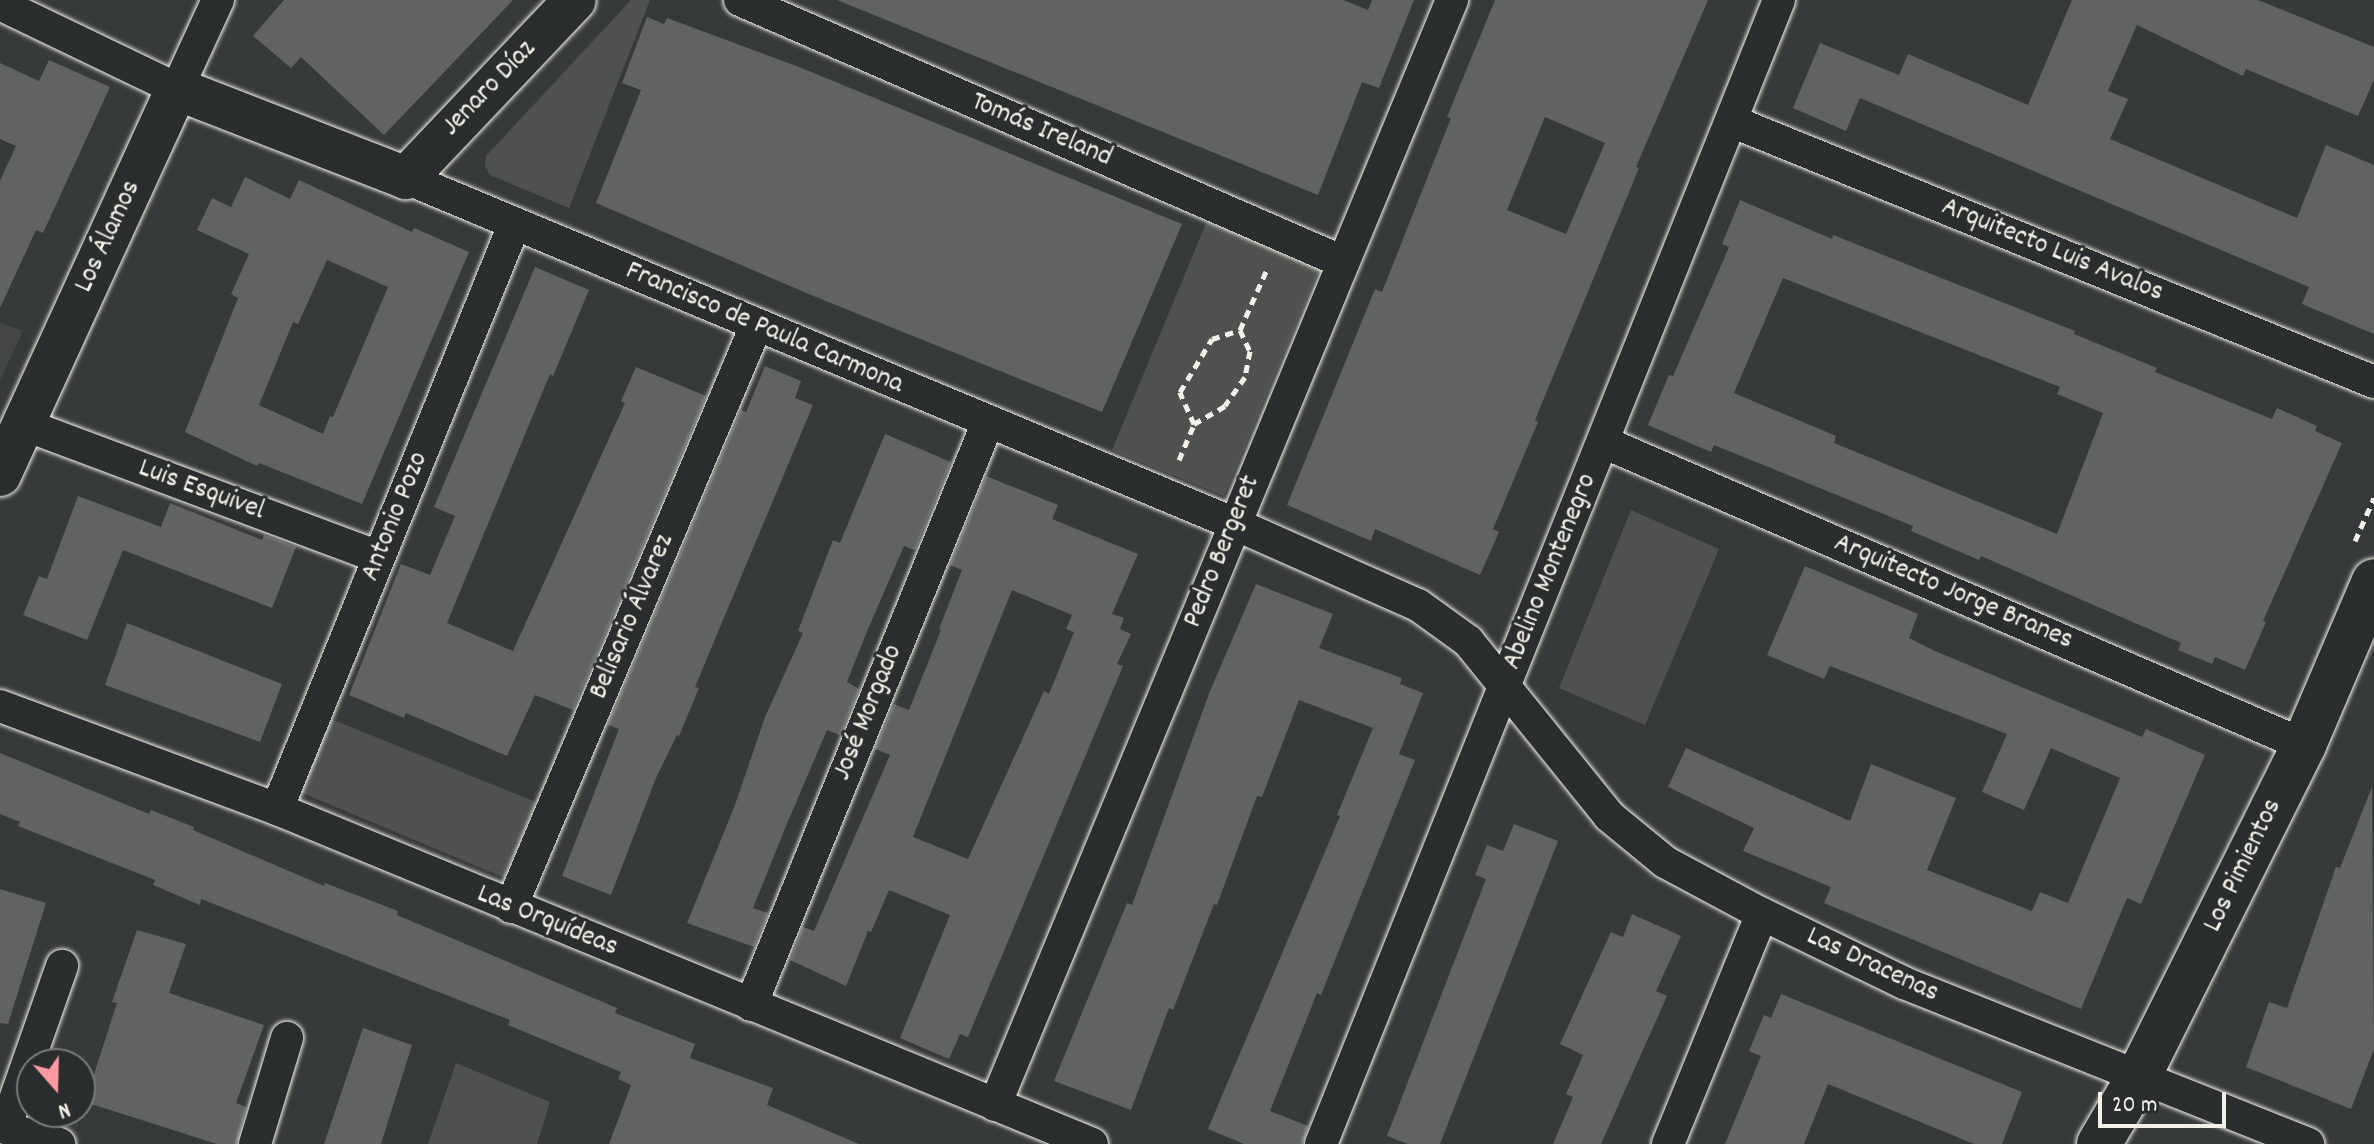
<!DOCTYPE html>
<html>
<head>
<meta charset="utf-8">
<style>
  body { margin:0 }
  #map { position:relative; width:2374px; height:1144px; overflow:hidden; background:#363939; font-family:Dekko,sans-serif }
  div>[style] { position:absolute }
  .built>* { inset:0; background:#434645 }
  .green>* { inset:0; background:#4e514f }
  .building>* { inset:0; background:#616362 }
  .path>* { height:5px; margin-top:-2.5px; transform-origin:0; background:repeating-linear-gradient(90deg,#f4f1e8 0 8px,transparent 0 14px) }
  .roads { filter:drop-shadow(0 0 2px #f4f1e8) drop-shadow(0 0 2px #f4f1e8) }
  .minor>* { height:32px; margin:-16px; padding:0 16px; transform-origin:16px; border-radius:16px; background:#2a2d2e }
  .tertiary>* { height:42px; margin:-21px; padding:0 21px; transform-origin:21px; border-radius:21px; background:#2a2d2e }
  .secondary>* { height:44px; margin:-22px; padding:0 22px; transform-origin:22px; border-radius:22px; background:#2a2d2e }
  span { translate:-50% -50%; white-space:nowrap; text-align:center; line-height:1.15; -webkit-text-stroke:6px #2a2d2e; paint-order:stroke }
  .street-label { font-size:28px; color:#f4f1e8 }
  .north { position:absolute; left:16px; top:1048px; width:80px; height:80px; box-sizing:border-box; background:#2a2d2e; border:2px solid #7b7b78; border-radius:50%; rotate:160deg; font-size:22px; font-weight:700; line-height:32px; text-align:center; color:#f4f1e8 }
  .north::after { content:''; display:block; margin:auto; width:28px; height:36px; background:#ff9aa2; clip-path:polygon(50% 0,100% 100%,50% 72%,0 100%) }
  .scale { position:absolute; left:2098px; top:1092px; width:128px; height:36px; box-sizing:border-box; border:4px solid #f4f1e8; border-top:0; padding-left:10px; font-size:24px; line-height:28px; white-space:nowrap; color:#f4f1e8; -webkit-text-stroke:6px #2a2d2e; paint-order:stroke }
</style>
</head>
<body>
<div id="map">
  <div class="built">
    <div style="clip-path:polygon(0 323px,23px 331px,0 380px)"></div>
  </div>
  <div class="green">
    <div style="clip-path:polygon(631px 0,650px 0,569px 208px,490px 175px,485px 166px,486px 156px)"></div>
    <div style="clip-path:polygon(1207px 221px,1320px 267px,1224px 496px,1112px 450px)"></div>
    <div style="clip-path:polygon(1631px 510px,1719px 549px,1645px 725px,1559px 688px)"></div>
    <div style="clip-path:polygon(331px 719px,536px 802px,505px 878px,300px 792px)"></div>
    <div style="clip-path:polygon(456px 1063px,550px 1102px,537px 1144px,428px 1144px)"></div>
  </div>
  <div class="building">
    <div style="clip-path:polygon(284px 0,513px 0,384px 135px,301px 57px,291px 68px,253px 36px)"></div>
    <div style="clip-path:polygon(837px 0,1343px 0,1368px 10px,1372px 0,1414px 0,1379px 88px,1362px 82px,1318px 195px)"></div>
    <div style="clip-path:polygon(evenodd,1495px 0,1708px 0,1636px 167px,1639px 168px,1535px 420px,1538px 422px,1493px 529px,1499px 532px,1480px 575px,1375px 529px,1371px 541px,1287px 505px,1375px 289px,1382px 292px,1451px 118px,1447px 117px,1495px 0,1545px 117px,1605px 143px,1566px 234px,1507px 210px,1545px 117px)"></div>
    <div style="clip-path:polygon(2072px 0,2258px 0,2374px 47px,2374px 80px,2358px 116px,2246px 69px,2243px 76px,2137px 25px,2108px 91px,2128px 99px,2110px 139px,2297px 218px,2326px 145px,2374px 165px,2374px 334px,2302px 304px,2309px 287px,1860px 98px,1846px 131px,1793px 108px,1820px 43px,1899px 75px,1908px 54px,2028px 105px)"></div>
    <div style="clip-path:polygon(647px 17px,664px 24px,667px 18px,799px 67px,1182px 224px,1102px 412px,816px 297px,596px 203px,641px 90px,622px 83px)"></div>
    <div style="clip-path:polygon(49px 60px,110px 87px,43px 233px,36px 230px,0 308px,0 181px,16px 146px,0 139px,0 63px,39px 81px)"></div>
    <div style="clip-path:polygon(evenodd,245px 177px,290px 199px,299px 180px,412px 232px,414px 228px,469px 252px,362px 504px,259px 463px,257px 466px,185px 432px,238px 298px,231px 294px,249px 254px,197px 230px,212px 198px,231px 207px,245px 177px,327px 260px,388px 287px,333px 417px,330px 416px,323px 434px,259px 405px,293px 322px,298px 324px,327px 260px)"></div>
    <div style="clip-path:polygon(evenodd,1740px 200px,1832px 239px,1833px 235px,2075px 331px,2074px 334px,2157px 368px,2155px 372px,2272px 419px,2277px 408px,2317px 426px,2315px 431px,2342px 443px,2263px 621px,2266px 622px,2245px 670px,2215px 657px,2212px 664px,2178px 650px,2181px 643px,1981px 556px,1979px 560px,1911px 531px,1913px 526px,1714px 445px,1711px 452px,1648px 425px,1669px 375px,1673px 376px,1729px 247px,1722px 244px,1740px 200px,1783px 278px,2060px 387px,2057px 394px,2103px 413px,2057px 534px,1834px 443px,1836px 436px,1734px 393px,1783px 278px)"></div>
    <div style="clip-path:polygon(535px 267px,589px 290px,553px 376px,550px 374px,447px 623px,513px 651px,625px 403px,621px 401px,636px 367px,706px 396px,573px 710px,535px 695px,507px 756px,406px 713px,404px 718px,349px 695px,401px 564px,430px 575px,455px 516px,434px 507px)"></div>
    <div style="clip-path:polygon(765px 366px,801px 381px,795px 398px,813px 405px,695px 687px,699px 688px,679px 736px,677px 735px,656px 778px,611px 895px,562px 876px,619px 729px,608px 725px,741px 410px,746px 412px)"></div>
    <div style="clip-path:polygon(885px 434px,951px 462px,915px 550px,904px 546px,868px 629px,847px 682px,859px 689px,840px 735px,827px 730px,786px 826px,753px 908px,768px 913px,754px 947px,687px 923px,735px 805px,765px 717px,803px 633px,798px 631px,833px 540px,840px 543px)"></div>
    <div style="clip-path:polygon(evenodd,986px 476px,1058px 505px,1052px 519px,1138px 554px,1112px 614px,1124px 618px,1120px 629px,1131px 634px,1117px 664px,1123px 666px,968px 1037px,960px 1034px,949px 1059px,900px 1038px,950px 915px,889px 890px,871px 932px,868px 931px,846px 986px,790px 960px,803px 927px,814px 931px,890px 755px,875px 749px,894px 704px,909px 710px,941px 630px,939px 629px,962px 570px,950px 565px,986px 476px,1012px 590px,1072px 615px,1066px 629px,1074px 632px,1049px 694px,1044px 691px,968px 859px,913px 837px,1012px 590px)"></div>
    <div style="clip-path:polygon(78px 496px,161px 527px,170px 503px,262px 540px,264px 535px,296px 547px,272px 608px,123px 550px,87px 640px,23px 615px,39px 576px,47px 579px)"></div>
    <div style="clip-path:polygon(1805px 566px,1918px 614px,1909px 638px,1935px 651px,2142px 737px,2146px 729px,2205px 755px,2141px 904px,2127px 898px,2081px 1009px,1824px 903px,1831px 887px,1743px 851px,1754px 828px,1668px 787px,1686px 748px,1850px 821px,1871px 764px,1956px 798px,1927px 870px,2032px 911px,2040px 892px,2068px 903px,2120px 778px,2051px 748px,2024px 810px,1982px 792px,2007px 734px,1830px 666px,1824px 679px,1767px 655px)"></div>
    <div style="clip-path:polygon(1256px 584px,1333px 614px,1319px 648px,1402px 678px,1400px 684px,1423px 693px,1399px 754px,1415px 760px,1321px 995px,1317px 993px,1270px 1111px,1308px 1126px,1302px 1144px,1244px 1144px,1208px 1129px,1340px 816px,1337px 815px,1373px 728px,1299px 700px,1262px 797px,1257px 796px,1217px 905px,1214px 904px,1173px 1010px,1169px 1008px,1131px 1110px,1054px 1081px,1127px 903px,1132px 905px,1210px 691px)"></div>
    <div style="clip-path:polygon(127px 623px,282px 684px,260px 742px,105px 685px)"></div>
    <div style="clip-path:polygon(0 753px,149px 814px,151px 810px,194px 827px,193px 830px,324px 886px,325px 883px,398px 911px,397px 915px,617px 1008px,615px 1013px,695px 1044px,690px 1058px,773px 1088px,767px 1105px,859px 1144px,609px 1144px,631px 1085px,618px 1079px,621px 1072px,508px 1025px,510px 1020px,201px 899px,200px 905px,153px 885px,155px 880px,18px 826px,20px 822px,0 814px)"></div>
    <div style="clip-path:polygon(2372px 787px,2374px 1049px,2351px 1109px,2246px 1067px,2269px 1002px,2287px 1008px,2336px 867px,2340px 868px)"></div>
    <div style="clip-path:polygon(1514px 824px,1558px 841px,1440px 1144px,1408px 1144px,1387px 1136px,1486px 879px,1475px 875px,1487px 845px,1503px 851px)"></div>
    <div style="clip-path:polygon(0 889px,46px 903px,8px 1024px,0 1023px)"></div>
    <div style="clip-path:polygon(1632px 914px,1681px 936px,1656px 991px,1667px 996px,1601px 1144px,1553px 1144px,1573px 1097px,1566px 1094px,1583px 1055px,1560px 1044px,1611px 932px,1623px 937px)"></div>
    <div style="clip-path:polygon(137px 930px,186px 944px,169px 993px,264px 1025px,236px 1103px,246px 1107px,237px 1144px,217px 1144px,85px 1102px,117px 1003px,112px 1002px)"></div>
    <div style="clip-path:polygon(1781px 994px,2022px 1092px,2002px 1144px,1974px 1144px,1828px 1084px,1804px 1144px,1725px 1144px,1761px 1056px,1749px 1051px,1764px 1015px,1771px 1018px)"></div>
    <div style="clip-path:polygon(363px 1028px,412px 1045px,381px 1144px,324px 1144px)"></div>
  </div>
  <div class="path">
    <div style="left:1240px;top:330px;width:23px;rotate:65deg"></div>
    <div style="left:1250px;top:351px;width:26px;rotate:101deg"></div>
    <div style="left:1245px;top:377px;width:35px;rotate:125deg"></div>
    <div style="left:1225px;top:406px;width:36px;rotate:150deg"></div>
    <div style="left:1194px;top:424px;width:35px;rotate:-114deg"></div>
    <div style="left:1180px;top:392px;width:62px;rotate:-58.9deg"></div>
    <div style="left:1212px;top:339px;width:29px;rotate:-18deg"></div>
    <div style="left:1240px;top:330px;width:67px;rotate:-66.1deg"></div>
    <div style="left:1179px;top:460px;width:39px;rotate:-67deg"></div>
    <div style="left:2355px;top:541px;width:47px;rotate:-66.2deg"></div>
  </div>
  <div class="roads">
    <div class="minor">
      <div style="left:740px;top:0;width:657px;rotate:23.48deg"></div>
      <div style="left:0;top:4px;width:196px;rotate:25.7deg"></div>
      <div style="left:177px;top:89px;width:98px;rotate:-65.3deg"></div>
      <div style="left:1731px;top:121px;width:694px;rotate:22.09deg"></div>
      <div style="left:406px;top:178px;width:898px;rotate:22.65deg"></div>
      <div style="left:1235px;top:524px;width:200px;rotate:23.9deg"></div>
      <div style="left:1418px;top:605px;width:62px;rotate:35.8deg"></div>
      <div style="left:1468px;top:641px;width:225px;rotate:51.1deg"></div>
      <div style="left:1609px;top:816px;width:72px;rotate:39.4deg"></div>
      <div style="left:1665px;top:862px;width:110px;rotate:28.2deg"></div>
      <div style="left:1762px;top:914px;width:158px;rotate:25.9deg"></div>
      <div style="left:1904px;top:983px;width:435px;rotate:21.7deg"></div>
      <div style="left:23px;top:424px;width:380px;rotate:20.5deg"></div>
      <div style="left:1603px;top:442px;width:764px;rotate:23.38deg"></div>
      <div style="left:0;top:706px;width:296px;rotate:20.4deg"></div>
      <div style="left:277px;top:809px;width:881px;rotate:22.34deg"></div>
      <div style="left:277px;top:809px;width:630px;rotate:-67.91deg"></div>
      <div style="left:511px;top:907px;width:631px;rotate:-67.14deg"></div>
      <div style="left:751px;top:1005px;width:629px;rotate:-67.88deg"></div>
      <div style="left:995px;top:1105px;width:1196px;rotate:-67.53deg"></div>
      <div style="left:0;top:1126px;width:62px;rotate:17deg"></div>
      <div style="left:5px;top:1128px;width:172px;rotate:-70.6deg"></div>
      <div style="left:255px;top:1144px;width:111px;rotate:-73.2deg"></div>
      <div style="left:1321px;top:1144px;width:1232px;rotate:-68.18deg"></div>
      <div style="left:1668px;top:1144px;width:248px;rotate:-67.8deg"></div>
    </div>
    <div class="tertiary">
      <div style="left:0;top:475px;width:425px;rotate:-65.4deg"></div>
      <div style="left:177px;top:89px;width:246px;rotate:21.2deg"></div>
      <div style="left:406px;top:178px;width:245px;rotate:-46.5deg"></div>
    </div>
    <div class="secondary">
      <div style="left:2099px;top:1144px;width:79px;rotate:-59.5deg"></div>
      <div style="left:2139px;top:1076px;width:370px;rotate:-63.5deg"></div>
      <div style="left:2304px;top:745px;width:178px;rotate:-66.9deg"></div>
    </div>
  </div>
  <div class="street-label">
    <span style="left:490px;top:89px;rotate:-46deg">Jenaro Díaz</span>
    <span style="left:1041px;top:131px;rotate:23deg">Tomás Ireland</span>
    <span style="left:109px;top:237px;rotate:-65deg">Los Álamos</span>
    <span style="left:2052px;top:251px;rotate:22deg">Arquitecto Luis Avalos</span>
    <span style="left:764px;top:329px;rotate:23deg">Francisco de Paula Carmona</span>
    <span style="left:201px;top:491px;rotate:20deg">Luis Esquivel</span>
    <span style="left:396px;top:517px;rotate:-68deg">Antonio Pozo</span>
    <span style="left:1223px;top:552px;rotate:-68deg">Pedro Bergeret</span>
    <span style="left:1551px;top:572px;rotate:-68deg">Abelino Montenegro</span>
    <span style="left:1953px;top:593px;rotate:23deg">Arquitecto Jorge Branes</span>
    <span style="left:633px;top:617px;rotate:-67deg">Belisario Álvarez</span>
    <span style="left:869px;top:713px;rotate:-68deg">José Morgado</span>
    <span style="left:2244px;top:866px;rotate:-64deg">Los Pimientos</span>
    <span style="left:547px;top:922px;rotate:22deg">Las Orquídeas</span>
    <span style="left:1872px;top:966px;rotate:25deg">Las Dracenas</span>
  </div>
  <div class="north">N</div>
  <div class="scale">20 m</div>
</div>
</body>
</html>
